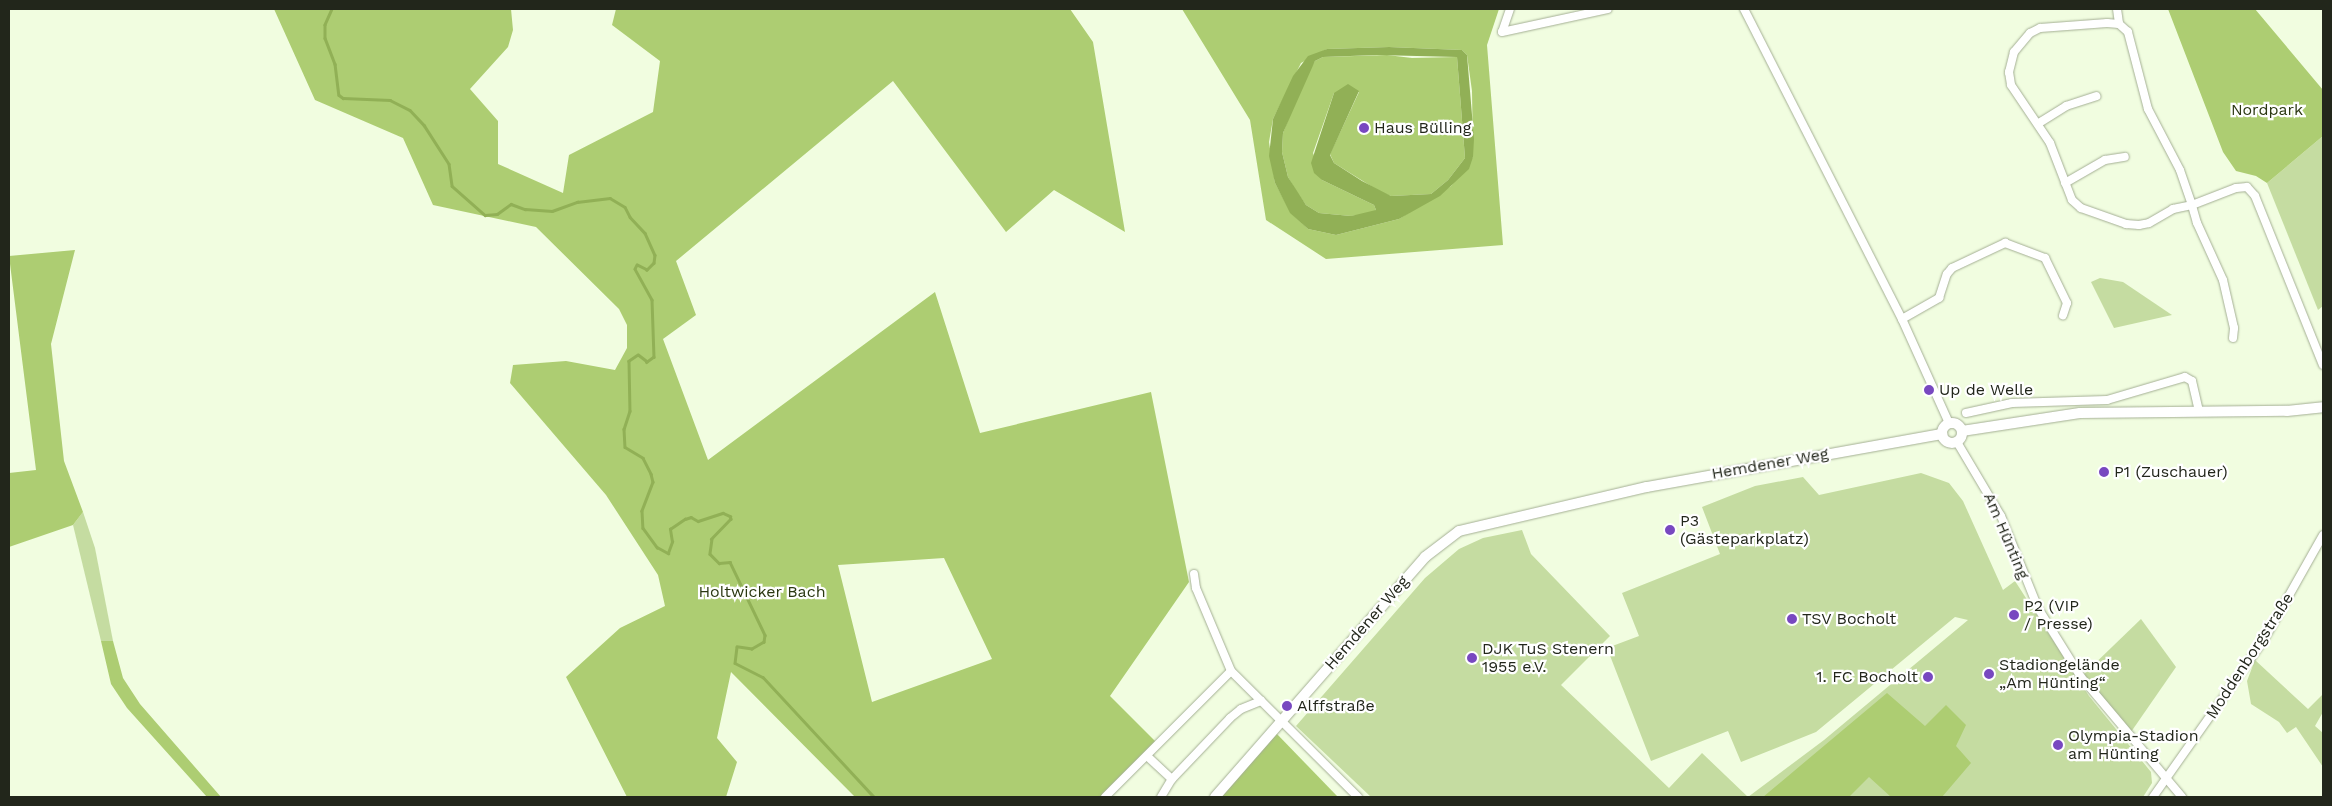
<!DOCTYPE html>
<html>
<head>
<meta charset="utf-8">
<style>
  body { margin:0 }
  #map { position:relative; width:2332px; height:806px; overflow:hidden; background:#f1fde0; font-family:"Work Sans",sans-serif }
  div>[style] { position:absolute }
  .green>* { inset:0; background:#c5dca1 }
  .forest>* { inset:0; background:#adcd72 }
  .water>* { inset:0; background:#91b056 }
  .stream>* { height:2.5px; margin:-1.25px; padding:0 1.25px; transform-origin:1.25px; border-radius:1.25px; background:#91b056 }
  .roads { filter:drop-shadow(0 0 1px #a4af94) drop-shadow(0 0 1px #a4af94) }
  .minor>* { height:8px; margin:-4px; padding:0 4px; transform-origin:4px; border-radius:4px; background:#fff }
  .tertiary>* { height:10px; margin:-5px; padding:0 5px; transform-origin:5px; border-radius:5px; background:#fff }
  .tertiary>.ring { margin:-5px; padding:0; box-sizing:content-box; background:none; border:10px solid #fff; border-radius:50% }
  .dots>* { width:14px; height:14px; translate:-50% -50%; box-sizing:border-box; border:2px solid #fff; border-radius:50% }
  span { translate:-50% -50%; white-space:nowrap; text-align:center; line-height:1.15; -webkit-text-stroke:4.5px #fff; paint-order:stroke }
  .park-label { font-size:16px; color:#2b3812 }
  .poi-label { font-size:16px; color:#22261b }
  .left { translate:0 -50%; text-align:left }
  .right { translate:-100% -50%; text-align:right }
  .street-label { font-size:16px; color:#22261b }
  .frame { position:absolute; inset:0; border:10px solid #22261b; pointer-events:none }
</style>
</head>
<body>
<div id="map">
  <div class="green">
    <div style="clip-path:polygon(2323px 136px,2323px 306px,2318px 310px,2267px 183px)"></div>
    <div style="clip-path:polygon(2100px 278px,2123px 282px,2172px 315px,2114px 328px,2091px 282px)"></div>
    <div style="clip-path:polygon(1921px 473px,1949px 483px,1963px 501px,2003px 590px,2015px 581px,2089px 696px,2151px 772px,2152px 783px,2143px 797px,1371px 797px,1296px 726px,1425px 578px,1459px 549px,1483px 538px,1522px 530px,1531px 554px,1610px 636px,1561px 685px,1669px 788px,1702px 753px,1748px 797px,1824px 740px,1968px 620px,1955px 617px,1816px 732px,1741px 762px,1728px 731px,1651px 761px,1607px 648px,1639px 636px,1622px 593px,1720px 554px,1702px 507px,1755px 486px,1803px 477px,1819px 495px)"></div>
    <div style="clip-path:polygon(83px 512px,95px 548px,113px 641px,101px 641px,73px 525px)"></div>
    <div style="clip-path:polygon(2141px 619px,2176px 667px,2131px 732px,2084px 674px)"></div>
    <div style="clip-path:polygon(2255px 660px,2308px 709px,2323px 694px,2323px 712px,2315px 726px,2323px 733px,2323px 767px,2296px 727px,2287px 733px,2279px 722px,2251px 704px,2247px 681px)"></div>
  </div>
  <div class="forest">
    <div style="clip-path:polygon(evenodd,274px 9px,511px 9px,513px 30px,508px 47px,470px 89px,498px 121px,498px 164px,563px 193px,569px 155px,653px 112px,660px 61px,612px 25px,616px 9px,1070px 9px,1093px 42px,1125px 232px,1054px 190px,1006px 232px,893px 81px,676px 261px,696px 315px,663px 339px,708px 460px,935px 292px,980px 433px,1151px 392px,1189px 582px,1110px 696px,1158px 744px,1104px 797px,855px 797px,731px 672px,717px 738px,737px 762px,726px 797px,627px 797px,566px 677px,620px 628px,665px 606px,658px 575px,606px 495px,510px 383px,513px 365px,566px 361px,615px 370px,627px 348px,627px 325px,619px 309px,536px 227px,433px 205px,403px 138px,315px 100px,274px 9px,944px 558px,992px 659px,872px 702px,838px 565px,944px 558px)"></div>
    <div style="clip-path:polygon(evenodd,1182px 9px,1499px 9px,1487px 45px,1503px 245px,1326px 259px,1266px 220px,1250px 120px,1182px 9px,1389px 47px,1462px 50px,1467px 55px,1472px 91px,1473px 157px,1451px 186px,1399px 219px,1336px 235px,1308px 229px,1291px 213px,1275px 183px,1269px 142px,1273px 119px,1301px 63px,1327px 49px,1389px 47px)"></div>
    <div style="clip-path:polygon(2168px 9px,2255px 9px,2323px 90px,2323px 136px,2267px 183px,2256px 176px,2236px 171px,2223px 152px)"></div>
    <div style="clip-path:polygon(1387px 55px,1412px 58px,1457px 57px,1465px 158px,1448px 180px,1431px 194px,1391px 196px,1382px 193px,1334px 163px,1330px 154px,1359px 92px,1334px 93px,1313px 153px,1322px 180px,1374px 205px,1376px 210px,1374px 213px,1351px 216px,1319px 213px,1306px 205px,1296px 191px,1288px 177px,1282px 152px,1283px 133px,1303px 82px,1315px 61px,1323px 57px)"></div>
    <div style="clip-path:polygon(75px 250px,51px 344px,64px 461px,83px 512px,73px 525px,9px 547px,9px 473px,36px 470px,9px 256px)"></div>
    <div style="clip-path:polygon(101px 641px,113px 641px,123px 678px,140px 704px,221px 797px,207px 797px,127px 708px,111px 684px)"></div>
    <div style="clip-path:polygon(1887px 693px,1925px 726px,1946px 705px,1966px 725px,1956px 746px,1971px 763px,1942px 797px,1891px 797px,1869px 777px,1849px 797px,1763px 797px)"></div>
    <div style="clip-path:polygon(1275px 732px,1338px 797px,1220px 797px)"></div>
  </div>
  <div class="water">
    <div style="clip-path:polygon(evenodd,1389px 47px,1462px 50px,1467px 55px,1474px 139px,1473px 157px,1469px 169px,1440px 196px,1399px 219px,1336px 235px,1308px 229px,1290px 213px,1275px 183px,1269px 156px,1273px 119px,1293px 76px,1308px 56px,1327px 49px,1389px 47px,1377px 55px,1457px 57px,1465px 158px,1448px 180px,1431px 194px,1391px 196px,1362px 181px,1334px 163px,1330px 155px,1359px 91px,1348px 84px,1334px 93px,1311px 163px,1314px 173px,1322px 180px,1374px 205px,1376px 210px,1351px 216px,1319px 213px,1306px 205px,1288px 177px,1282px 152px,1283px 133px,1315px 61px,1323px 57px,1377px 55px)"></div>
  </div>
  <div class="stream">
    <div style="left:332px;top:9px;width:17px;rotate:114deg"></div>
    <div style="left:325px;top:25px;width:13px;rotate:90deg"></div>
    <div style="left:325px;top:38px;width:28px;rotate:69deg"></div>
    <div style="left:335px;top:64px;width:31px;rotate:83deg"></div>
    <div style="left:339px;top:95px;width:5px;rotate:37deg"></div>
    <div style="left:343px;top:98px;width:47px;rotate:2.4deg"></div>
    <div style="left:390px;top:100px;width:22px;rotate:27deg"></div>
    <div style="left:410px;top:110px;width:21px;rotate:47deg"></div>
    <div style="left:424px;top:125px;width:46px;rotate:57.3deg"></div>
    <div style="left:449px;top:164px;width:22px;rotate:82deg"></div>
    <div style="left:452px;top:186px;width:44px;rotate:41.3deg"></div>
    <div style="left:485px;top:215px;width:12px;rotate:-5deg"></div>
    <div style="left:497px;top:214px;width:17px;rotate:-36deg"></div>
    <div style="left:511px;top:204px;width:15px;rotate:20deg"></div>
    <div style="left:525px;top:209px;width:27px;rotate:4deg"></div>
    <div style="left:552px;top:211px;width:27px;rotate:-20deg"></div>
    <div style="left:577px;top:202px;width:33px;rotate:-7deg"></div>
    <div style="left:610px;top:198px;width:17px;rotate:31deg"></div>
    <div style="left:625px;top:207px;width:11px;rotate:63deg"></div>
    <div style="left:630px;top:217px;width:22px;rotate:47deg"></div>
    <div style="left:645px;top:233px;width:24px;rotate:66deg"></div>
    <div style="left:655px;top:255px;width:8px;rotate:97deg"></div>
    <div style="left:654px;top:263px;width:10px;rotate:135deg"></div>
    <div style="left:647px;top:270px;width:11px;rotate:-153deg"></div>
    <div style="left:637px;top:265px;width:4px;rotate:117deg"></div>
    <div style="left:635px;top:269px;width:35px;rotate:61deg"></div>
    <div style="left:652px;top:300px;width:57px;rotate:88deg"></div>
    <div style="left:654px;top:357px;width:9px;rotate:144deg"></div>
    <div style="left:647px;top:362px;width:11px;rotate:-142deg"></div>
    <div style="left:638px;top:355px;width:11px;rotate:146deg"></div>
    <div style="left:629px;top:361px;width:50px;rotate:88.9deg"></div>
    <div style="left:630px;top:411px;width:19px;rotate:108deg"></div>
    <div style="left:624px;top:429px;width:18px;rotate:87deg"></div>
    <div style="left:625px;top:447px;width:21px;rotate:31deg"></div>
    <div style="left:643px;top:458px;width:18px;rotate:63deg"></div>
    <div style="left:651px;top:474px;width:8px;rotate:76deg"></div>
    <div style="left:653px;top:482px;width:31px;rotate:111deg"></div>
    <div style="left:642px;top:511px;width:17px;rotate:87deg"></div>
    <div style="left:643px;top:528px;width:24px;rotate:54deg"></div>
    <div style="left:657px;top:547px;width:13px;rotate:29deg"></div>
    <div style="left:668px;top:553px;width:12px;rotate:-70deg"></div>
    <div style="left:672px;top:542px;width:13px;rotate:-99deg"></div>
    <div style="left:670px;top:529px;width:18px;rotate:-34deg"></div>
    <div style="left:685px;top:519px;width:6px;rotate:-18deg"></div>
    <div style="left:691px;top:517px;width:8px;rotate:30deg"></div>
    <div style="left:698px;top:521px;width:26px;rotate:-18deg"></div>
    <div style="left:723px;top:513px;width:8px;rotate:23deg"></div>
    <div style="left:730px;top:516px;width:3px;rotate:72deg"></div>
    <div style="left:731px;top:519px;width:28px;rotate:134deg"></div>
    <div style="left:712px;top:539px;width:15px;rotate:98deg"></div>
    <div style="left:710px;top:554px;width:13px;rotate:45deg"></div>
    <div style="left:719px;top:563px;width:11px;rotate:-5deg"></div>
    <div style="left:730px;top:562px;width:81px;rotate:64.4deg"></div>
    <div style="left:765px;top:635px;width:7px;rotate:98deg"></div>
    <div style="left:764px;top:642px;width:14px;rotate:150deg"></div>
    <div style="left:752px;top:649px;width:15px;rotate:-172deg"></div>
    <div style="left:737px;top:647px;width:16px;rotate:97deg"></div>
    <div style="left:735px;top:663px;width:31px;rotate:27deg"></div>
    <div style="left:763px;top:677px;width:163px;rotate:47.2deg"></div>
  </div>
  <div class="roads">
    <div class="minor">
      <div style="left:1510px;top:9px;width:24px;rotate:109deg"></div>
      <div style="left:1502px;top:32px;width:108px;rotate:-12.2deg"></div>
      <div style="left:1744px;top:9px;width:348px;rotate:63deg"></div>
      <div style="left:1902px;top:319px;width:114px;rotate:65.7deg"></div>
      <div style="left:2117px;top:9px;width:15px;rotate:82deg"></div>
      <div style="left:2039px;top:123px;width:32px;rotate:-32deg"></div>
      <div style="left:2066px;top:106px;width:32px;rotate:-18deg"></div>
      <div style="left:2065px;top:183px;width:46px;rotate:-29.9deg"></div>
      <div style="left:2105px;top:160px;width:20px;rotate:-9deg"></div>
      <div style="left:1902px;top:319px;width:43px;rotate:-29.6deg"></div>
      <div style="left:1939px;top:298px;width:25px;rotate:-72deg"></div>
      <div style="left:1947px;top:274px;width:8px;rotate:-50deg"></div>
      <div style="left:1952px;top:268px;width:59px;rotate:-25.3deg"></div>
      <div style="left:2005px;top:243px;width:43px;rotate:20.6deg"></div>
      <div style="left:2045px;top:258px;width:50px;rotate:63.9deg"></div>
      <div style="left:2067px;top:303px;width:13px;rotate:108deg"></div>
      <div style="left:2233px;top:338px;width:10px;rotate:-84deg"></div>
      <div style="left:2234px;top:328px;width:49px;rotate:-102.9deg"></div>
      <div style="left:2223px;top:280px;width:63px;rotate:-114.5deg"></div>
      <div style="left:2197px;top:223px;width:19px;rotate:-106deg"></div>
      <div style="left:2192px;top:205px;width:37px;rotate:-109deg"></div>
      <div style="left:2180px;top:170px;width:69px;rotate:-117.7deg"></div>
      <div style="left:2148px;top:109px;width:80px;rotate:-104.6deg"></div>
      <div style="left:2128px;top:32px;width:12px;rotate:-138deg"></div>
      <div style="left:2119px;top:24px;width:12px;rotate:-175deg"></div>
      <div style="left:2107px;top:23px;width:67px;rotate:175.7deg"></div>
      <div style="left:2040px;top:28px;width:11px;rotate:153deg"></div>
      <div style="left:2030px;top:33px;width:25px;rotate:130deg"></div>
      <div style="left:2014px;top:52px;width:21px;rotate:104deg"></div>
      <div style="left:2009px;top:72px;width:13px;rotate:81deg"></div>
      <div style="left:2011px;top:85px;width:70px;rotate:56.1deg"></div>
      <div style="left:2050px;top:143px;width:61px;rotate:68.9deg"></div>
      <div style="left:2072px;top:200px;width:12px;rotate:42deg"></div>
      <div style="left:2081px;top:208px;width:48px;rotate:19.6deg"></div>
      <div style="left:2126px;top:224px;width:13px;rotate:4deg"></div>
      <div style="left:2139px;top:225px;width:10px;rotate:-11deg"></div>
      <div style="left:2149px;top:223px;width:28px;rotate:-30deg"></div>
      <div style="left:2173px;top:209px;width:19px;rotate:-12deg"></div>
      <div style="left:2192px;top:205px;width:47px;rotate:-21.1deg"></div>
      <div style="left:2236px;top:188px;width:11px;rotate:-5deg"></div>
      <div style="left:2247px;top:187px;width:12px;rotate:48deg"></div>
      <div style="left:2255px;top:196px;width:182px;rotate:68.1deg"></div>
      <div style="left:1966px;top:413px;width:47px;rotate:-12.3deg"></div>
      <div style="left:2012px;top:403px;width:95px;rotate:-1.8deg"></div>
      <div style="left:2107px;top:400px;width:81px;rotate:-16.4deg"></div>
      <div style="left:2185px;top:377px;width:8px;rotate:30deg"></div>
      <div style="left:2192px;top:381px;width:31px;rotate:77deg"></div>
      <div style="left:1957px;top:442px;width:86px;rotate:59.3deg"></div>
      <div style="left:2001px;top:516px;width:99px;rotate:68.1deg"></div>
      <div style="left:2038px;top:608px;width:81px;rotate:58.1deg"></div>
      <div style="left:2081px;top:677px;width:157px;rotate:49.9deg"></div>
      <div style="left:1194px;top:574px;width:14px;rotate:82deg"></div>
      <div style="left:1196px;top:588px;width:90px;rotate:67.1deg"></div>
      <div style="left:1231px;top:671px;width:179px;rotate:44.8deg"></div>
      <div style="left:1147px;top:756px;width:34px;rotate:43deg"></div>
      <div style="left:1105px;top:797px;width:178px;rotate:-45deg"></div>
      <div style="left:1161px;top:797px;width:21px;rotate:-59deg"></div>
      <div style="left:1172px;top:779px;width:84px;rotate:-46.4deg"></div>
      <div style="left:1230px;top:718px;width:14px;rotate:-39deg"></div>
      <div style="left:1241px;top:709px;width:22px;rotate:-22deg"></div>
      <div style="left:2153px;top:797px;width:194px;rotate:-54.8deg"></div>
      <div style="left:2265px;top:638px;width:118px;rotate:-60.6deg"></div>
    </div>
    <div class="tertiary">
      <div class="ring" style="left:1942px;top:423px;width:10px;height:10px"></div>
      <div style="left:1962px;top:431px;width:119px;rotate:-8.7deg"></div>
      <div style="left:2080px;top:413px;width:207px;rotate:-0.6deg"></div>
      <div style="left:2287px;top:411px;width:36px;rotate:-6deg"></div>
      <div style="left:1215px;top:797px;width:319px;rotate:-48.8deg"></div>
      <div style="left:1425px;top:557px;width:43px;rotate:-37.4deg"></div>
      <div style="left:1459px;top:531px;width:193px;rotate:-13.2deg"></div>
      <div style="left:1647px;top:487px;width:300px;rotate:-10.2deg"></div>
    </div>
  </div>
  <div class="dots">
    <div style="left:1364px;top:128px;background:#7848c0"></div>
    <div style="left:1929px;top:390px;background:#7848c0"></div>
    <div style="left:2104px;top:472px;background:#7848c0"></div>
    <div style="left:1670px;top:530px;background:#7848c0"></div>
    <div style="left:2014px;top:615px;background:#7848c0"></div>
    <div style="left:1792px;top:619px;background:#7848c0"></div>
    <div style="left:1472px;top:658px;background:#7848c0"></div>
    <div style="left:1989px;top:674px;background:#7848c0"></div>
    <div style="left:1928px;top:677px;background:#7848c0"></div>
    <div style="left:1287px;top:706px;background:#7848c0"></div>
    <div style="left:2058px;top:745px;background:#7848c0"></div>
  </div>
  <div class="park-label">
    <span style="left:2267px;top:110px">Nordpark</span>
    <span style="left:762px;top:592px">Holtwicker Bach</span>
  </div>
  <div class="poi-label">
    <span class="left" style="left:1374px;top:128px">Haus Bülling</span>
    <span class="left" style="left:1939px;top:390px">Up de Welle</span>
    <span class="left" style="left:2114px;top:472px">P1 (Zuschauer)</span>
    <span class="left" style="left:1680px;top:530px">P3<br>(Gästeparkplatz)</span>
    <span class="left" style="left:2024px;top:615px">P2 (VIP<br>/ Presse)</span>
    <span class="left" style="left:1802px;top:619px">TSV Bocholt</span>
    <span class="left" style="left:1482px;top:658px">DJK TuS Stenern<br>1955 e.V.</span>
    <span class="left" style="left:1999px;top:674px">Stadiongelände<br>„Am Hünting“</span>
    <span class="right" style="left:1918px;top:677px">1. FC Bocholt</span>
    <span class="left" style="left:1297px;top:706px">Alffstraße</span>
    <span class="left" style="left:2068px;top:745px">Olympia-Stadion<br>am Hünting</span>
  </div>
  <div class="street-label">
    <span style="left:1770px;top:464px;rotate:-10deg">Hemdener Weg</span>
    <span style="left:2006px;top:536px;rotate:67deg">Am Hünting</span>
    <span style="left:1367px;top:623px;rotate:-49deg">Hemdener Weg</span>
    <span style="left:2250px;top:656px;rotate:-57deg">Moddenborgstraße</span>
  </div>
  <div class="frame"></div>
</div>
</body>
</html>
